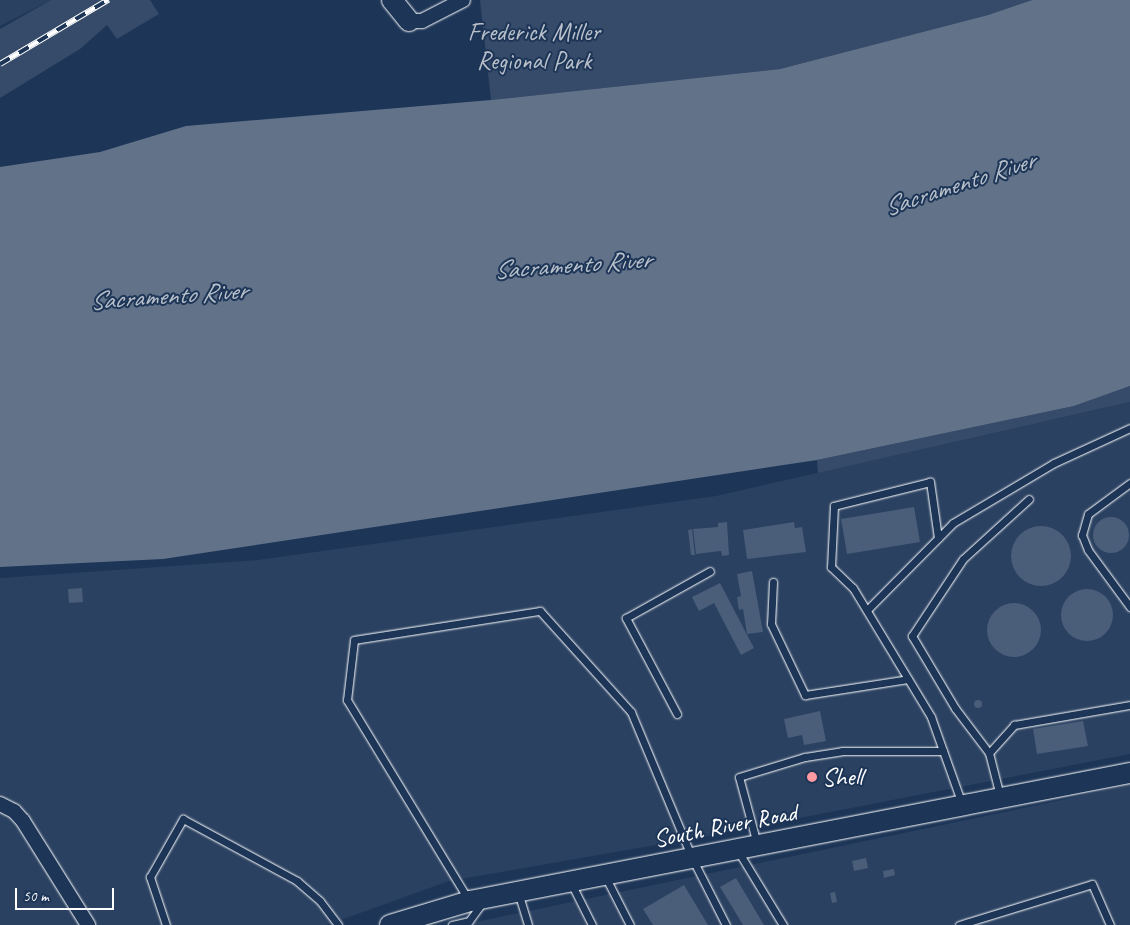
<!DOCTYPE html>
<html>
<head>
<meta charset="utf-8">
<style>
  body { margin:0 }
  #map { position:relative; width:1130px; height:925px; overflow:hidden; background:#1d3557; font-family:Caveat,sans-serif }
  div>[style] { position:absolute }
  .built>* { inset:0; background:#2a4161 }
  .green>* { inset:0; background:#364b69 }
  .water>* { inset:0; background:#617289 }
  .building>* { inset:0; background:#4a5d79 }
  .round { border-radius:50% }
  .roads { filter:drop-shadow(0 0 1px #fff) drop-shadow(0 0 1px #fff) }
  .lane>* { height:7px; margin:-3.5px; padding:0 3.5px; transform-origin:3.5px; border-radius:3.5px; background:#1d3557 }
  .street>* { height:14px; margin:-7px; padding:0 7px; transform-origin:7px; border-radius:7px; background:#1d3557 }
  .secondary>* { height:20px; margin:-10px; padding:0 10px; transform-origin:10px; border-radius:10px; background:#1d3557 }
  .rail>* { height:5.5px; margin-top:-2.75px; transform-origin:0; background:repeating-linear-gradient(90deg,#1d3557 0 11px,#fff 0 22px); box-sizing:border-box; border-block:1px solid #fff }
  .dots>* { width:14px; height:14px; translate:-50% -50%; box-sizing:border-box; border:2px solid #1d3557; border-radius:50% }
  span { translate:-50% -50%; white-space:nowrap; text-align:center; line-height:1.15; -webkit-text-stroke:4px #1d3557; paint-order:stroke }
  .park-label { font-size:25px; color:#b9c0ca }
  .poi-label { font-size:25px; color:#fff }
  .left { translate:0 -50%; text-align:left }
  .street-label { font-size:25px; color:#fff }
  .water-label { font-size:26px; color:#b8c0ca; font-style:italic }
  .scale { position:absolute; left:15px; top:888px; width:99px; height:22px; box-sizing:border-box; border:2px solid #fff; border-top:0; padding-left:6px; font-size:15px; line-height:18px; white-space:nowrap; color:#fff; -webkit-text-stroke:4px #1d3557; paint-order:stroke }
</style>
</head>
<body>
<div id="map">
  <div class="built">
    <div style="clip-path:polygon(0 0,51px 0,0 26px)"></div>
    <div style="clip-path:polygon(1130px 402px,1130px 754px,702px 837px,449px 881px,327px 925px,0 925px,0 578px,258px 560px,716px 496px)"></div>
    <div style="clip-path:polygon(1130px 784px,1130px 925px,461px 925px,1062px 800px)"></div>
  </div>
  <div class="green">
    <div style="clip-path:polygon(51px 0,150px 0,159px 14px,117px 39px,107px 25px,80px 49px,0 98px,0 29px)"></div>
    <div style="clip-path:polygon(480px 0,1032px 0,988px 15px,780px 69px,491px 100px)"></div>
    <div style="clip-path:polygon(1130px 386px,1130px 402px,818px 473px,817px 460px,1074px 406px)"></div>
  </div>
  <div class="water">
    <div style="clip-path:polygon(1032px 0,1130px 0,1130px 386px,1074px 406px,817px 460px,163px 559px,0 567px,0 167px,100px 152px,186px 126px,491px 100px,780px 69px,988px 15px)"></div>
  </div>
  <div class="building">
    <div style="clip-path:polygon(914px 507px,920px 542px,847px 554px,841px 519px)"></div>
    <div class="round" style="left:1093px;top:517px;width:36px;height:36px"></div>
    <div style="clip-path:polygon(727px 522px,729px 555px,722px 556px,721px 551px,696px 554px,693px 529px,718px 527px,718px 523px)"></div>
    <div style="clip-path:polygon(794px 522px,795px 528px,802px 527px,806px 552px,747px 559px,743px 530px)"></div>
    <div class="round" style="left:1011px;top:526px;width:60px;height:60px"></div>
    <div style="clip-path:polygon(692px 529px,695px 555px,691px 555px,688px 530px)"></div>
    <div style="clip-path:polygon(752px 571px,763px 632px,747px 634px,743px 609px,739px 610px,737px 597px,741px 596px,737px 574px)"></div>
    <div style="clip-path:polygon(720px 583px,754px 648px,741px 655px,714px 603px,699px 611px,692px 597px)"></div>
    <div style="clip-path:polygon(82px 588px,83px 602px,69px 603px,68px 589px)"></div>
    <div class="round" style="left:1061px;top:589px;width:52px;height:52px"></div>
    <div class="round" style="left:987px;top:603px;width:54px;height:54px"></div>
    <div class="round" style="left:974px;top:700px;width:8px;height:8px"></div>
    <div style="clip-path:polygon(820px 711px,826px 741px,804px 745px,802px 735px,788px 738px,784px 719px)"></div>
    <div style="clip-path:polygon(1083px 721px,1088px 746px,1037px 754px,1033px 729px)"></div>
    <div style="clip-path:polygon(866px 858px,868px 868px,854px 871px,852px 861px)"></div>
    <div style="clip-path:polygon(894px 869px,895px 875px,884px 878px,883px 871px)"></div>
    <div style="clip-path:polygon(736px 878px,764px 925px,743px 925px,720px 887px)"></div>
    <div style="clip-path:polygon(684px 885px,708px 925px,653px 925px,643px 909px)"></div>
    <div style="clip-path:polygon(835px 892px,837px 902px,832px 903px,830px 893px)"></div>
  </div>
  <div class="roads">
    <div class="lane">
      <div style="left:1130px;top:483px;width:52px;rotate:143.6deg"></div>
      <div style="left:1088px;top:514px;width:22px;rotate:106deg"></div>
      <div style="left:1082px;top:535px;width:16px;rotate:68deg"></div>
      <div style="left:1088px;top:550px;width:71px;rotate:53.6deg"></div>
      <div style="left:938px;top:538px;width:57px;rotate:-98.1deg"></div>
      <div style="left:930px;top:482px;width:99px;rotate:166deg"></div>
      <div style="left:834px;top:506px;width:61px;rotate:92.8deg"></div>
      <div style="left:831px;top:567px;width:30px;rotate:44deg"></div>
      <div style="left:853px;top:588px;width:151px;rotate:58.8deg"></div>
      <div style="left:931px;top:717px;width:92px;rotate:70.4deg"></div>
      <div style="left:773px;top:582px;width:42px;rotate:92.7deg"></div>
      <div style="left:771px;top:624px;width:79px;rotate:64.4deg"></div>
      <div style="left:805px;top:695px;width:104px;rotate:-8.8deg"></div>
      <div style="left:867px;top:610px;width:122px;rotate:-45.3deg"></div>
      <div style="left:953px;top:523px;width:117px;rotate:-30.7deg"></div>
      <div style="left:1054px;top:463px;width:84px;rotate:-24.7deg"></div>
      <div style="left:677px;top:714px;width:109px;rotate:-118deg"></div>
      <div style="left:626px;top:618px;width:96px;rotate:-29.2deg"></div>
      <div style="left:989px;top:753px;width:56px;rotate:-127.1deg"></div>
      <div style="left:955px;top:708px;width:84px;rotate:-120.8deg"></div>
      <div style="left:912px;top:636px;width:92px;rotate:-56.5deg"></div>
      <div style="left:963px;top:559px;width:89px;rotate:-42.3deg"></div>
      <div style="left:1000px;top:796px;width:44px;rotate:-104.3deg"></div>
      <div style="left:989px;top:753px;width:38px;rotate:-48deg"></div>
      <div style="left:1014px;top:725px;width:118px;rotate:-9.8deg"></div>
      <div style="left:757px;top:844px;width:69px;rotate:-105deg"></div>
      <div style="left:739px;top:777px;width:69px;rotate:-16.9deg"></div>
      <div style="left:805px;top:757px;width:37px;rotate:-9deg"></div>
      <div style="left:842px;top:751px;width:101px"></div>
      <div style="left:738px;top:851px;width:87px;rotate:58.7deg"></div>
      <div style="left:605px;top:876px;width:55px;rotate:63deg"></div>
      <div style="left:571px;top:883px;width:47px;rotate:63.4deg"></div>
      <div style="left:518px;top:892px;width:34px;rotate:73deg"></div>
      <div style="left:468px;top:899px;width:233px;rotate:-121.3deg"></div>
      <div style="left:347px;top:700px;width:60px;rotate:-83.3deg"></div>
      <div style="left:354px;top:640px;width:188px;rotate:-8.9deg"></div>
      <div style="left:540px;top:611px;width:136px;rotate:48deg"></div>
      <div style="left:631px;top:712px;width:160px;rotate:67.3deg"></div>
      <div style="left:693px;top:860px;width:73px;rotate:63.1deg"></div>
      <div style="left:166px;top:925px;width:51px;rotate:-108.4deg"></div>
      <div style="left:150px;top:877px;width:67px;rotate:-60.4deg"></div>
      <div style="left:183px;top:819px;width:130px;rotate:28.5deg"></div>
      <div style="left:297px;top:881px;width:30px;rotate:41deg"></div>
      <div style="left:320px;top:901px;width:30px;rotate:53deg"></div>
      <div style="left:452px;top:925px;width:17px;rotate:-13deg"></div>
      <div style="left:469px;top:921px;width:22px;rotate:-54deg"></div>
      <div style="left:959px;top:925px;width:139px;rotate:-17.1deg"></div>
      <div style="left:1092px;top:884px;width:45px;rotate:66.3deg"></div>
    </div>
    <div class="street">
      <div style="left:409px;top:21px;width:13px"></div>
      <div style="left:422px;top:21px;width:46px;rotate:-27.1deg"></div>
      <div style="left:0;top:804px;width:16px;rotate:27deg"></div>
      <div style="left:14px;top:811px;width:13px;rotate:48deg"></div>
      <div style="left:23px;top:821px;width:123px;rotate:58deg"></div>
    </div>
    <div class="secondary">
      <div style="left:392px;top:0;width:27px;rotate:51deg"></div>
      <div style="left:390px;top:925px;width:84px;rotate:-16.7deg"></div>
      <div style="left:470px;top:901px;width:672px;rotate:-10.98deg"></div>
    </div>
  </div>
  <div class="rail">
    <div style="left:0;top:64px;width:126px;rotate:-30.7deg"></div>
  </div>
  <div class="dots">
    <div style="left:812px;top:777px;background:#ff9aa2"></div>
  </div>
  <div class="park-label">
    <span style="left:534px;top:47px">Frederick Miller<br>Regional Park</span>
  </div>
  <div class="poi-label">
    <span class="left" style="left:822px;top:777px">Shell</span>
  </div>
  <div class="street-label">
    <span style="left:725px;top:826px;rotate:-11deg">South River Road</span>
  </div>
  <div class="water-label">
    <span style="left:959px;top:184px;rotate:-18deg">Sacramento River</span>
    <span style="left:572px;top:265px;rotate:-4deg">Sacramento River</span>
    <span style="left:168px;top:296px;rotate:-4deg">Sacramento River</span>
  </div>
  <div class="scale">50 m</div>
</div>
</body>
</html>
